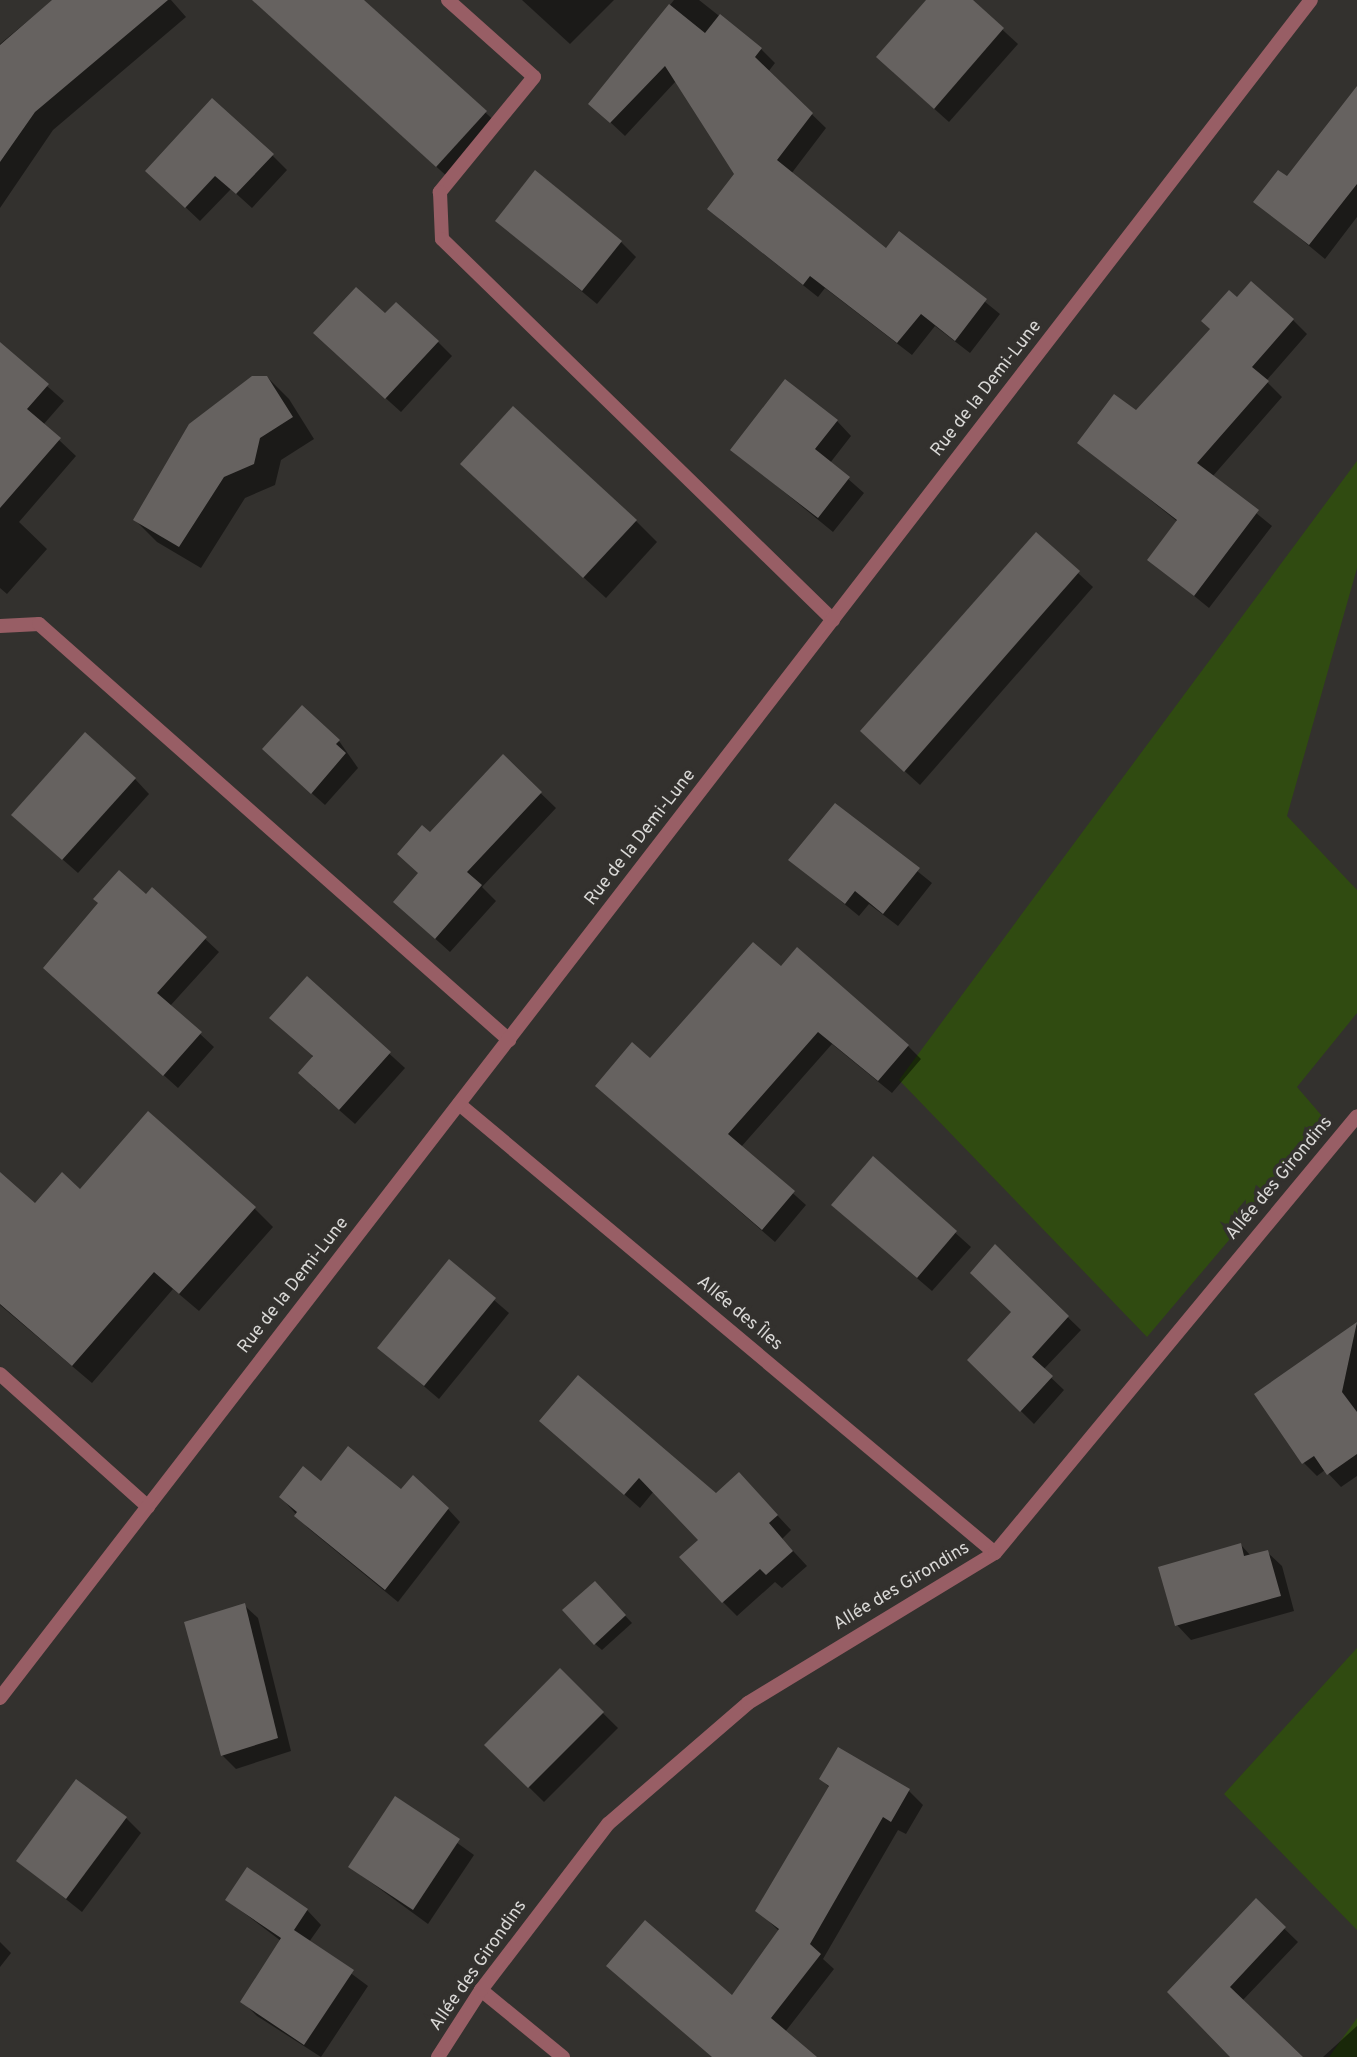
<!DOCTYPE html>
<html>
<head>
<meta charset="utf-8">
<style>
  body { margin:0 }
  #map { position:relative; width:1357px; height:2057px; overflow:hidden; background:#33312e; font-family:Overpass,sans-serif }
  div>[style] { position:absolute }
  .green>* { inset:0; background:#304b11 }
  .shadow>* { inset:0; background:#0007 }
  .building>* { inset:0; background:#666260 }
  .minor>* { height:14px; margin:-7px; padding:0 7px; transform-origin:7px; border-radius:7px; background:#985e65 }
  span { translate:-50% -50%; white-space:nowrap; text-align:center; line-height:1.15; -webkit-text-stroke:7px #33312e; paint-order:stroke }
  .street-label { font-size:18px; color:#d9d8d6 }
</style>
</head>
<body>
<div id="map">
  <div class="green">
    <div style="clip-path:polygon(1357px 461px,1357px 568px,1287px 816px,1357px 890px,1357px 1013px,1297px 1087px,1328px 1123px,1147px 1337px,899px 1080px)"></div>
    <div style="clip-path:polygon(1357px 1648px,1357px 1930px,1224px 1794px)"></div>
    <div style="clip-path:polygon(1357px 2018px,1357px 2057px,1329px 2057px)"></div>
  </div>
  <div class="shadow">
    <div style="clip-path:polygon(53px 0,171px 0,186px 17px,53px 130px,0 208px,0 44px)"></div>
    <div style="clip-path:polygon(288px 0,363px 0,500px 126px,451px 180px,287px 31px)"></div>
    <div style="clip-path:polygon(522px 0,614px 0,570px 44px)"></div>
    <div style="clip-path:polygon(674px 0,699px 0,761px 49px,775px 63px,768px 72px,826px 128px,791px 174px,887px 250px,900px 233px,1000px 314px,970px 353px,935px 326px,912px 355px,825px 288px,818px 297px,723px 222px,709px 208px,736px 174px,676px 81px,625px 136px,591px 104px)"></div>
    <div style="clip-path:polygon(928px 0,970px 0,1018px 44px,949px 122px,893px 72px)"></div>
    <div style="clip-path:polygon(1357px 111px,1357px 217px,1325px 259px,1255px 201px,1287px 179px)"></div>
    <div style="clip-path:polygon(272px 155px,287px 170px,252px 208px,231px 189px,200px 221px,162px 185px)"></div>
    <div style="clip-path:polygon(497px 221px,621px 242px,636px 257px,597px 304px)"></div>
    <div style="clip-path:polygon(1237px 300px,1293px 320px,1307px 334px,1266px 381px,1282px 397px,1212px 477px,1272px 526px,1209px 608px,1150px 560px,1178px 522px,1079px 443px,1136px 413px)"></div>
    <div style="clip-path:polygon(385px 316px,438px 342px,452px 356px,401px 412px,330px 348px)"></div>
    <div style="clip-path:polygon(0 345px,64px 401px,43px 425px,76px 456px,19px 522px,47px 549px,7px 594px,0 588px)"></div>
    <div style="clip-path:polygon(267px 377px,289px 399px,314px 439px,281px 460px,275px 485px,245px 498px,201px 568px,157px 542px,135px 520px)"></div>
    <div style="clip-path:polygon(837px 421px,851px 436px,830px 463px,864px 493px,833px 532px,732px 449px)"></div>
    <div style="clip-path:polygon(483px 485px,636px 521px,657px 542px,606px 598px)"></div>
    <div style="clip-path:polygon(1036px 534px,1093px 587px,920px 785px,877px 746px)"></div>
    <div style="clip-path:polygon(339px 741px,358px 768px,325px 805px,277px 762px)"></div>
    <div style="clip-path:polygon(503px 757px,556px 808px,482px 887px,496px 901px,450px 952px,410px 916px,430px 834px)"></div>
    <div style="clip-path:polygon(135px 779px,149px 794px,78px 873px,28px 829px)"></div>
    <div style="clip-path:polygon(835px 805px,932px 883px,898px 926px,869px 904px,859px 916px,791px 860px)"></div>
    <div style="clip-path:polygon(152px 889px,219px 952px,170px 1006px,214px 1047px,178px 1088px,59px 981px)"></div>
    <div style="clip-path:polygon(781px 969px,908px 1046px,921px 1059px,892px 1093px,832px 1044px,741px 1147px,806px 1205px,775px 1242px,610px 1098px)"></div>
    <div style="clip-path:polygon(307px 979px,405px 1068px,355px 1124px,314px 1088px)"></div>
    <div style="clip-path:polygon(873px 1159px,971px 1247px,932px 1291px,848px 1219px)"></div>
    <div style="clip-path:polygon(0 1174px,35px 1206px,81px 1192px,254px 1208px,273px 1227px,199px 1311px,173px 1289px,92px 1383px,0 1305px)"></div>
    <div style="clip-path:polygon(995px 1247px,1081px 1330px,1043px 1370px,1064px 1390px,1034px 1424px,969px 1360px,1013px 1312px)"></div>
    <div style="clip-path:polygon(450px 1262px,509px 1313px,439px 1399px,379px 1348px)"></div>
    <div style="clip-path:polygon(1357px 1324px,1357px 1476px,1341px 1487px,1325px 1470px,1317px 1476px,1304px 1463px,1256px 1394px)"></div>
    <div style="clip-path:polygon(556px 1435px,716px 1496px,753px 1489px,791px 1530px,782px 1539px,807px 1566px,782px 1588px,775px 1582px,737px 1616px,723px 1602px,700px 1540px,654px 1491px,640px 1508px)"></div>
    <div style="clip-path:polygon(320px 1483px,401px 1492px,448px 1509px,460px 1522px,398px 1602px,308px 1528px,281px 1497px)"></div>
    <div style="clip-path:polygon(1241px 1545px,1251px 1556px,1267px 1552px,1282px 1566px,1294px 1611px,1191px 1640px,1177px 1625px)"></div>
    <div style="clip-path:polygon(601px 1590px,632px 1623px,602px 1650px,595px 1644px)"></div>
    <div style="clip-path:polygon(244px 1605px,258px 1618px,291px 1751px,236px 1769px,222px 1755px)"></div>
    <div style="clip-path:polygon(560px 1671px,618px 1728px,544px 1802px,486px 1745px)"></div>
    <div style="clip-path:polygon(821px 1779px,909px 1791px,923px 1805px,906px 1834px,898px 1830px,823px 1959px,834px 1969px,785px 2032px,815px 2057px,717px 2057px,608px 1966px,733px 1998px,779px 1931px,757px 1910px,830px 1788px)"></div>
    <div style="clip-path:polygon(396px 1799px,474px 1855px,428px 1924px,350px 1867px)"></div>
    <div style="clip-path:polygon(126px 1818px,141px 1833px,82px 1912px,18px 1861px)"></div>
    <div style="clip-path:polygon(227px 1900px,307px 1910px,321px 1925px,309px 1942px,368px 1986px,321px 2057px,257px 2016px,242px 2001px,281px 1941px)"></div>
    <div style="clip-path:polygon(1256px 1901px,1298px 1942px,1242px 2001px,1300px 2057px,1235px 2057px,1170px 1992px)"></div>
    <div style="clip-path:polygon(0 1942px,11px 1953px,0 1967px)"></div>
    <div style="clip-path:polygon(1357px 2026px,1357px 2057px,1323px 2057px)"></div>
  </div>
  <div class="building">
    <div style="clip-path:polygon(52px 0,168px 0,35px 112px,0 162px,0 45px)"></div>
    <div style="clip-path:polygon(252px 0,364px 0,487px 111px,436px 167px)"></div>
    <div style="clip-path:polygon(926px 0,973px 0,1004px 28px,934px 109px,876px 57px)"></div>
    <div style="clip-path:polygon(669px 4px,705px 33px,720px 14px,762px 48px,755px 57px,813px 113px,777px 160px,886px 248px,899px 231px,987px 299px,955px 341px,921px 314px,897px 343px,810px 276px,803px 285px,707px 209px,734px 174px,665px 66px,610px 123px,588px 104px)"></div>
    <div style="clip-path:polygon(1357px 86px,1357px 184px,1309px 245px,1253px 202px,1278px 170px,1287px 176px)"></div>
    <div style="clip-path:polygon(212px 98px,274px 154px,236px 194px,215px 176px,185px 208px,145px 171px)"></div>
    <div style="clip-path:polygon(535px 170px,622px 241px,582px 291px,495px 221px)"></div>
    <div style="clip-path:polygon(1251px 281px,1294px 319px,1252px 367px,1269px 381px,1197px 463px,1259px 510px,1194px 596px,1147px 560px,1177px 520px,1077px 443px,1114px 394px,1136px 410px,1210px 329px,1201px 321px,1229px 290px,1237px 297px)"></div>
    <div style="clip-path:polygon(356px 287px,385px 313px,396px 302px,439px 341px,385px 399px,313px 333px)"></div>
    <div style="clip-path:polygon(0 342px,49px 384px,27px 409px,61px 438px,0 508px)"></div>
    <div style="clip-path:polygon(252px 376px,267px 376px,293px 417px,260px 438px,254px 464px,224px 477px,179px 547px,133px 520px,189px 424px)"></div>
    <div style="clip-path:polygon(785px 379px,838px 420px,815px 449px,850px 477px,818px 518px,730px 450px)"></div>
    <div style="clip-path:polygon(513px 406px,637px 520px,583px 578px,460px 464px)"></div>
    <div style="clip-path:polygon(1036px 532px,1080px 571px,904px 772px,860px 731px)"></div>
    <div style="clip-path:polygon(302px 705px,340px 740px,336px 744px,346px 753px,311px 794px,262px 749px)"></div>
    <div style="clip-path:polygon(85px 732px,136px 778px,62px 860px,11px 815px)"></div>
    <div style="clip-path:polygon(503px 754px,542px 792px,467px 872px,482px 885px,435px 939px,393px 902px,418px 873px,397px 854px,422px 825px,430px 832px)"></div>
    <div style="clip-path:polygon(835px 803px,920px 868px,883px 914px,855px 891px,845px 904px,788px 860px)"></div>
    <div style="clip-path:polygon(119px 870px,146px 894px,152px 887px,207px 937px,157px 993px,202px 1032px,163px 1076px,43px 968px,98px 903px,93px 899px)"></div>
    <div style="clip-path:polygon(753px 942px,781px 966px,797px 947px,909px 1045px,878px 1081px,818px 1032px,728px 1134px,795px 1191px,762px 1230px,595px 1086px,632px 1042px,650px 1058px)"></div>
    <div style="clip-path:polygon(307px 976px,391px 1052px,339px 1110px,298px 1073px,313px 1056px,269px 1018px)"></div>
    <div style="clip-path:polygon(148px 1111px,256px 1207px,179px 1294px,154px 1272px,72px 1366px,0 1304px,0 1172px,35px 1203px,62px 1172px,80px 1189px)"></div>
    <div style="clip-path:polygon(873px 1156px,957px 1231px,917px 1278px,831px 1205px)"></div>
    <div style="clip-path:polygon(995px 1244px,1069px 1316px,1032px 1357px,1053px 1376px,1020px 1412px,967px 1360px,1011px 1312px,970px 1273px)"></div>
    <div style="clip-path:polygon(449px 1259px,496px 1298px,424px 1386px,377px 1348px)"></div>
    <div style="clip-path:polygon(1357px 1322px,1342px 1392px,1357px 1412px,1357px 1454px,1327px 1475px,1314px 1456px,1302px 1464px,1254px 1394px)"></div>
    <div style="clip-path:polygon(578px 1375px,716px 1493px,739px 1472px,778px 1515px,769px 1523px,793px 1551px,766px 1575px,760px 1569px,722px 1603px,679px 1557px,698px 1540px,639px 1478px,624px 1495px,539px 1421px)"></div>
    <div style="clip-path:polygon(348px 1446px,401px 1489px,413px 1475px,449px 1508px,385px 1590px,294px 1516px,297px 1512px,279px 1497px,303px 1466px,321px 1481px)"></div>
    <div style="clip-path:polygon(1241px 1543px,1244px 1556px,1268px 1550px,1281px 1596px,1175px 1626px,1158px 1567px)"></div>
    <div style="clip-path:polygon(595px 1581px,626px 1615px,594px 1645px,562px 1610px)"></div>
    <div style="clip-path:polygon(245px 1603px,278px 1738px,221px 1756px,184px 1622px)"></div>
    <div style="clip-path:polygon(560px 1668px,604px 1712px,528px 1788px,484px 1745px)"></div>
    <div style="clip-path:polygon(838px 1747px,910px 1789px,891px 1822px,883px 1817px,810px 1944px,821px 1954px,771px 2018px,817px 2057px,712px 2057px,606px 1966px,645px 1920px,732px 1995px,779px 1929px,755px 1911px,829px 1786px,819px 1779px)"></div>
    <div style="clip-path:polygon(76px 1779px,127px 1817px,66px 1899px,16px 1861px)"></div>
    <div style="clip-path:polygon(395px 1796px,460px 1839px,413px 1910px,348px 1867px)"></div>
    <div style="clip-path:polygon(247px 1867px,308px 1909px,294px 1930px,354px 1970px,304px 2045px,240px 2002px,281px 1938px,225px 1900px)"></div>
    <div style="clip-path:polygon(1256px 1898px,1286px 1927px,1230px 1987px,1303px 2057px,1230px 2057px,1167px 1992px)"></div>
  </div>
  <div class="minor">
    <div style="left:448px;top:0;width:115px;rotate:41.8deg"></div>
    <div style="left:534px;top:77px;width:149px;rotate:129.3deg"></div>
    <div style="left:440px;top:192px;width:47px;rotate:87.6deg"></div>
    <div style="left:442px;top:239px;width:546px;rotate:44.26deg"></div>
    <div style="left:0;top:626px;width:39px;rotate:-3deg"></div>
    <div style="left:39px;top:624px;width:628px;rotate:41.51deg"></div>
    <div style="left:459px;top:1104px;width:699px;rotate:39.95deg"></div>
    <div style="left:0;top:1374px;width:199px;rotate:41.9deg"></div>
    <div style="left:0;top:1698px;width:2145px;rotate:-52.33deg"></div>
    <div style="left:481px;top:1990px;width:106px;rotate:39.3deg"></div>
    <div style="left:438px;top:2057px;width:80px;rotate:-57.3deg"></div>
    <div style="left:481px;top:1990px;width:209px;rotate:-52.6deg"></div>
    <div style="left:608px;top:1824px;width:185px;rotate:-40.8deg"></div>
    <div style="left:748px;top:1703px;width:289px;rotate:-31.3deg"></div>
    <div style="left:995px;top:1553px;width:567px;rotate:-50.36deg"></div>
  </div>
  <div class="street-label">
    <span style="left:987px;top:389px;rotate:-52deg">Rue de la Demi-Lune</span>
    <span style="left:641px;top:838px;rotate:-52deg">Rue de la Demi-Lune</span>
    <span style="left:1280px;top:1179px;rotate:-50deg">Allée des Girondins</span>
    <span style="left:294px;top:1286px;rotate:-52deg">Rue de la Demi-Lune</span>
    <span style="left:739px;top:1314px;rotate:40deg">Allée des Îles</span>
    <span style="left:902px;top:1587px;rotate:-31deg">Allée des Girondins</span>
    <span style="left:479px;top:1966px;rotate:-55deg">Allée des Girondins</span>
  </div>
</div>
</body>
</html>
